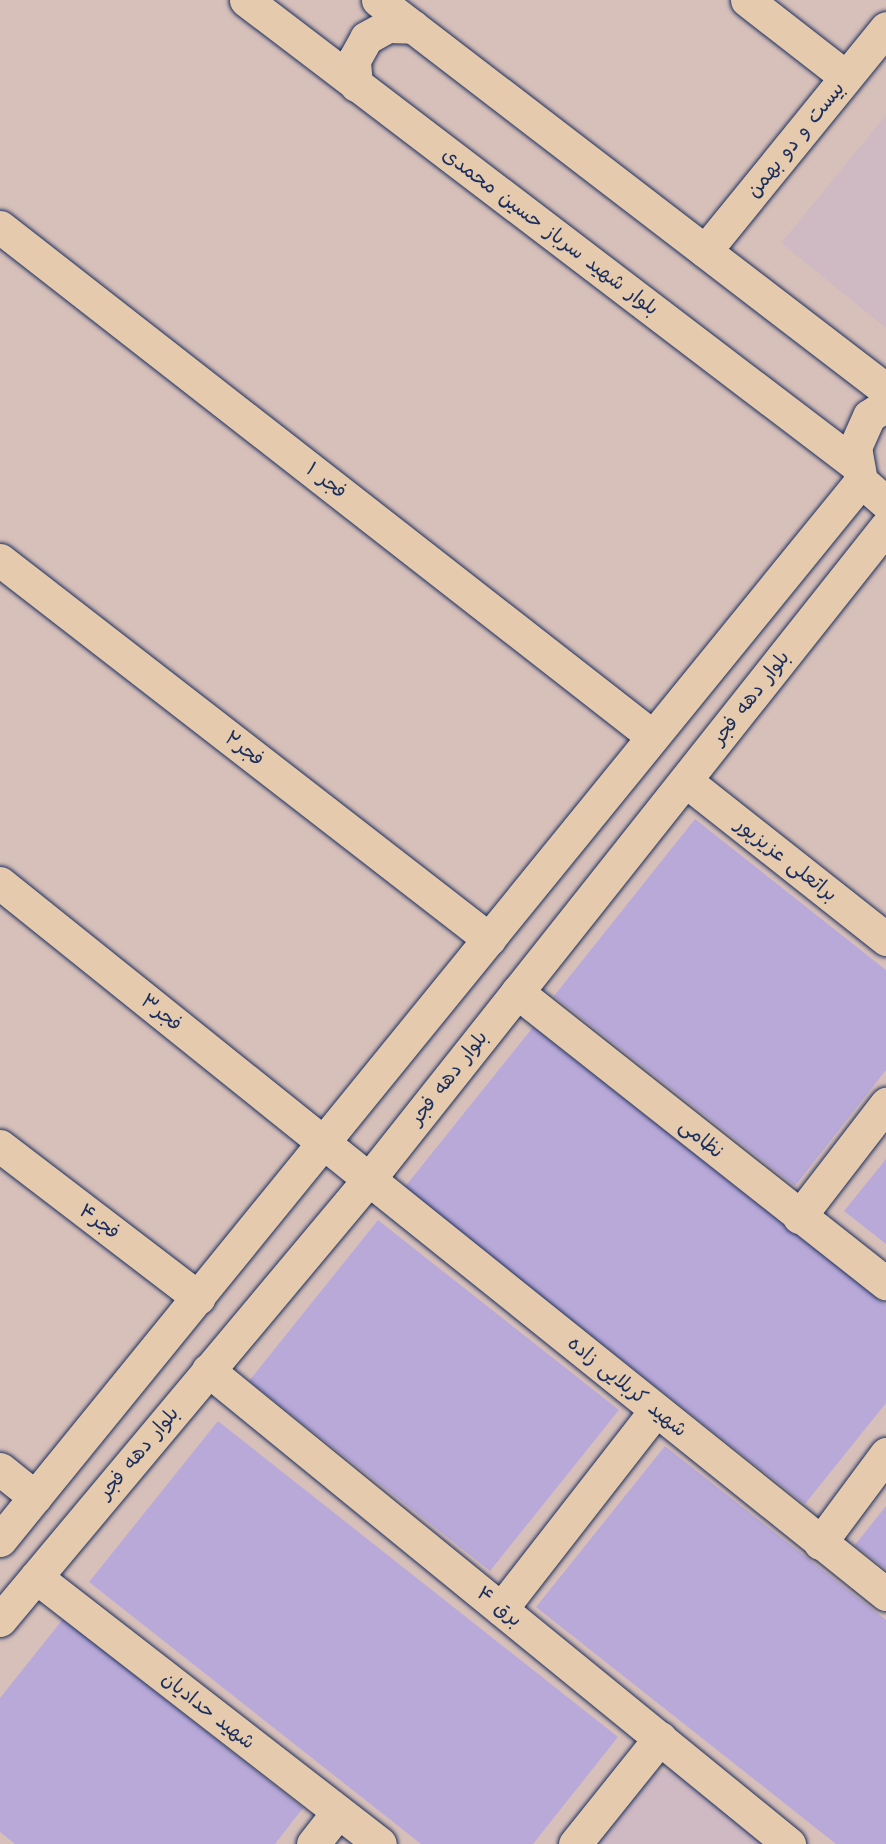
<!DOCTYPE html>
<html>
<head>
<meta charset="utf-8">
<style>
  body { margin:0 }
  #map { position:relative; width:886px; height:1844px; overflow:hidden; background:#d8c0ba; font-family:"Architects Daughter","Playpen Sans Arabic",sans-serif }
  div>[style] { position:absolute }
  .built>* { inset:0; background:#cfb9c3 }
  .building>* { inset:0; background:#b9a9d9 }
  .roads { filter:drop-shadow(0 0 2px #1b2f5e) drop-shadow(0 0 2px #1b2f5e) }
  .minor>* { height:33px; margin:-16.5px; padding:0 16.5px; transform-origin:16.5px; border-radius:16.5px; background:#e6caad }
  span { translate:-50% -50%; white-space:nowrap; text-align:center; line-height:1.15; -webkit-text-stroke:5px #e6caad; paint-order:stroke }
  .street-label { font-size:20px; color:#1b2f5e }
</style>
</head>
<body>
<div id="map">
  <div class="built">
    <div style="clip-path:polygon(886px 115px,886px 328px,781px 243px)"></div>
    <div style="clip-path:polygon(673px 1771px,765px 1844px,598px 1844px,654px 1773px)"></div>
  </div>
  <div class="building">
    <div style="clip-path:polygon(695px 819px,886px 970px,886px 1070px,795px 1186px,554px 996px)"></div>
    <div style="clip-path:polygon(533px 1027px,886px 1305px,886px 1403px,805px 1504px,404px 1188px)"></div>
    <div style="clip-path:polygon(886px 1159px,886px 1244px,844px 1211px)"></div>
    <div style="clip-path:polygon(378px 1220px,619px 1410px,490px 1571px,249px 1381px)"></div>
    <div style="clip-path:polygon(218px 1421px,618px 1737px,533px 1844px,421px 1844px,89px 1582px)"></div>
    <div style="clip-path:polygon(665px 1446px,886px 1620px,886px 1844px,836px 1844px,536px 1607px)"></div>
    <div style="clip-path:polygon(886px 1506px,886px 1569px,855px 1545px)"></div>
    <div style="clip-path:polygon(63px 1619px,303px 1808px,275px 1844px,15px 1844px,0 1832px,0 1698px)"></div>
  </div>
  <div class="roads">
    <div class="minor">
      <div style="left:246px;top:0;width:766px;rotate:37.3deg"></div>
      <div style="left:378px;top:0;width:640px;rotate:37.51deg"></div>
      <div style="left:747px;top:0;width:125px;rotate:37.9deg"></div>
      <div style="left:356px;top:85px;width:25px;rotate:-95deg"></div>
      <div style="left:354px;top:60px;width:25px;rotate:-61deg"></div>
      <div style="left:366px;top:38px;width:25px;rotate:-29deg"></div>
      <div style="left:388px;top:26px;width:25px;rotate:2deg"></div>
      <div style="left:0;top:227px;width:826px;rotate:37.97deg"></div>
      <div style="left:705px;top:251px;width:287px;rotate:-50.9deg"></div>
      <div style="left:886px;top:405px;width:20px;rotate:147deg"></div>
      <div style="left:869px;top:416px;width:34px;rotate:114deg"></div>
      <div style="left:855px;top:447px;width:35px;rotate:80deg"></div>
      <div style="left:861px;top:481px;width:33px;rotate:41deg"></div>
      <div style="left:0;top:560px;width:619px;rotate:37.78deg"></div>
      <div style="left:686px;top:781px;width:255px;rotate:38.3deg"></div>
      <div style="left:0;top:883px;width:1136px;rotate:38.75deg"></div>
      <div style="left:517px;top:992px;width:470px;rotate:38.3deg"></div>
      <div style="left:0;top:1146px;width:250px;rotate:37.4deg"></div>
      <div style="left:799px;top:1217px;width:143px;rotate:-52.4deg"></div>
      <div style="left:208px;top:1370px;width:750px;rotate:39.21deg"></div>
      <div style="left:0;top:1469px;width:45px;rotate:38.7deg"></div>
      <div style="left:0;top:1540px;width:1365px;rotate:-50.89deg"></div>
      <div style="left:820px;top:1543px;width:111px;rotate:-53.4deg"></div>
      <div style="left:36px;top:1577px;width:435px;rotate:37.8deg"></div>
      <div style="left:501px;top:1609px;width:252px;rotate:-52.1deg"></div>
      <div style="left:0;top:1620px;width:575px;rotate:-50.08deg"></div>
      <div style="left:369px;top:1179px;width:832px;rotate:-51.59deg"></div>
      <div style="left:313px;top:1844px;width:41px;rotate:-52deg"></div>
      <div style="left:575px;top:1844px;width:136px;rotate:-51.3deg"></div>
    </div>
  </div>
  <div class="street-label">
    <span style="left:796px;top:140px;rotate:-51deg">بیست و دو بهمن</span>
    <span style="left:550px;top:232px;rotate:37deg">بلوار شهید سرباز حسین محمدی</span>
    <span style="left:326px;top:481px;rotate:38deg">فجر ۱</span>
    <span style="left:751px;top:698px;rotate:-52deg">بلوار دهه فجر</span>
    <span style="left:244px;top:749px;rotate:38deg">فجر۲</span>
    <span style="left:786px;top:860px;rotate:38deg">براتعلی عزیزپور</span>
    <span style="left:161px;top:1013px;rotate:39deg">فجر۳</span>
    <span style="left:449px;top:1078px;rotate:-52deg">بلوار دهه فجر</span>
    <span style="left:701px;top:1139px;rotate:39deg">نظامی</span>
    <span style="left:99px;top:1222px;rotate:37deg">فجر۴</span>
    <span style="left:627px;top:1387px;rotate:39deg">شهید کربلایی زاده</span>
    <span style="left:139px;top:1453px;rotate:-50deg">بلوار دهه فجر</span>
    <span style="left:499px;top:1607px;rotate:39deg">برق ۴</span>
    <span style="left:208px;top:1711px;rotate:38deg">شهید حدادیان</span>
  </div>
</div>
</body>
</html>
